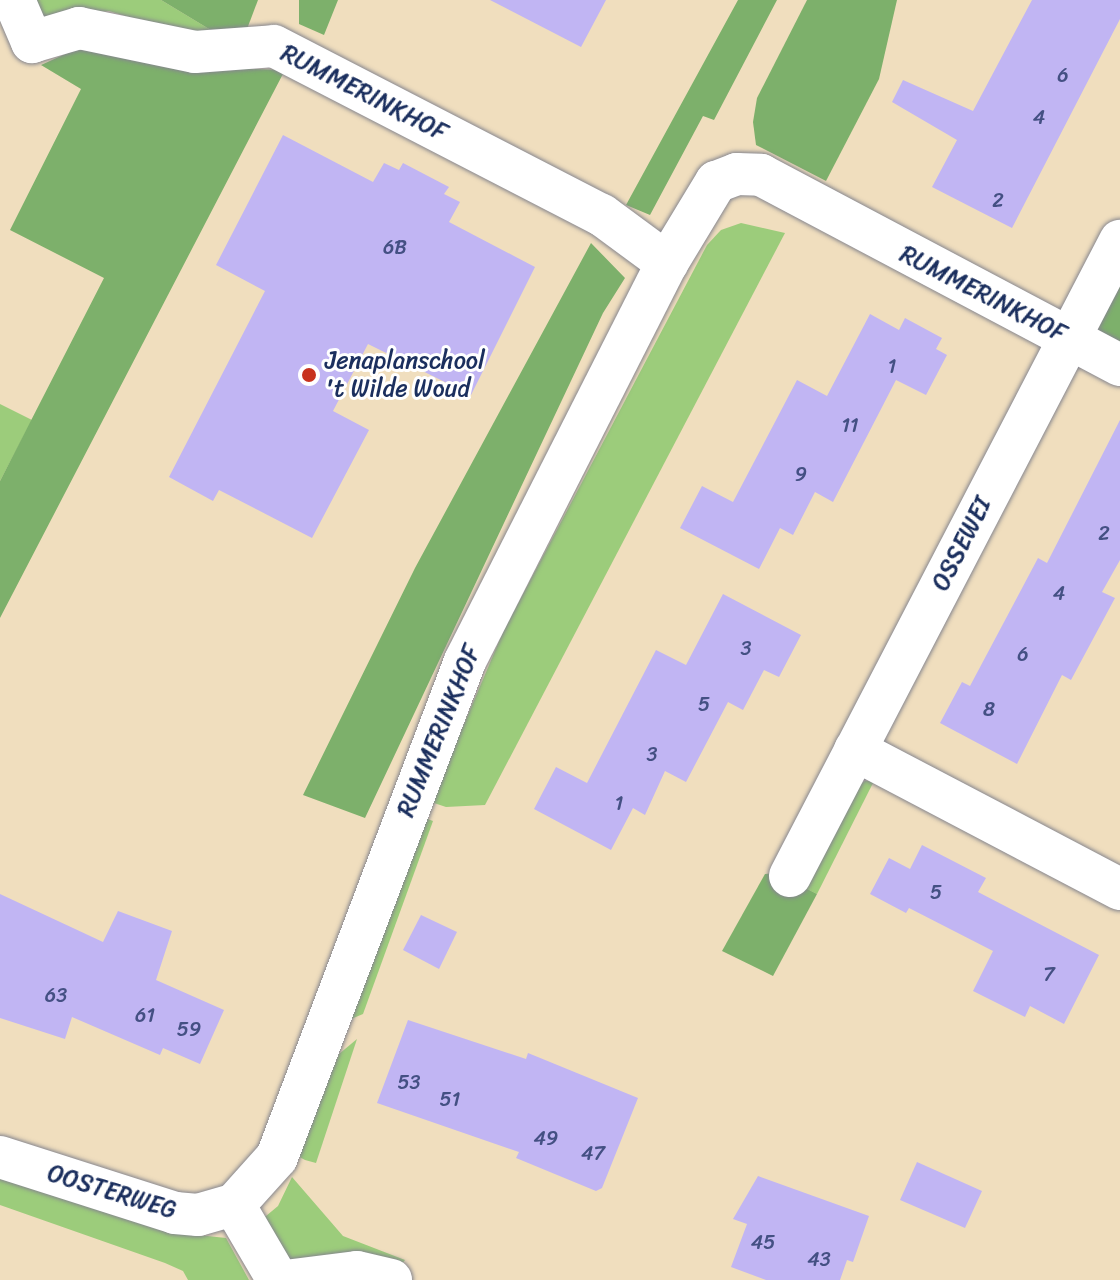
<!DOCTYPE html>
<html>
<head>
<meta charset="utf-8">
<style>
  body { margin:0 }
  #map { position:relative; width:1120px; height:1280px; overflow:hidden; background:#f0debe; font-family:Sriracha,sans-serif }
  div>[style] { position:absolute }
  .green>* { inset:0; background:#9ccc7b }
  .forest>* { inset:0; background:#7db06b }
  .building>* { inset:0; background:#c1b5f3 }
  .roads { filter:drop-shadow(0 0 2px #86868e) drop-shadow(0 0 2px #86868e) }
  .minor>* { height:42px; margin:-21px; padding:0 21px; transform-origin:21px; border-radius:21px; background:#fff }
  .dots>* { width:22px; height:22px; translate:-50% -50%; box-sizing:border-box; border:4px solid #fff; border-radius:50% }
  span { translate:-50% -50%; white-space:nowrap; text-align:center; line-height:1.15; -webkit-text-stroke:6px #fff; paint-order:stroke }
  .number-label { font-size:20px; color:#445083 }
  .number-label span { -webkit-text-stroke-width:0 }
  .street-label { font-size:24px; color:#1b2f5e }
  .poi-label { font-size:24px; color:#1b2f5e }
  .left { translate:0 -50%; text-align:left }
</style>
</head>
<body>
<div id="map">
  <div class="green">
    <div style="clip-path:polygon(28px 0,161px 0,219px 35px,178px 32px,109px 11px,44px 18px)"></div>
    <div style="clip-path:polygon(741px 223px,785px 233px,485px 805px,446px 807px,431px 802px,503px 632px,707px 245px,721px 230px)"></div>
    <div style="clip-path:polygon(0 404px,32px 420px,0 481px)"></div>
    <div style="clip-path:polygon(865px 781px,874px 781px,817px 894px,801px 886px,856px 787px)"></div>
    <div style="clip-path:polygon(422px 817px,433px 821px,363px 1014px,351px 1019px)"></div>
    <div style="clip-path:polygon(357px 1039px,316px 1163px,305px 1160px,296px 1155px,339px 1054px)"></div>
    <div style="clip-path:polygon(0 1174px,170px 1232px,226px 1238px,249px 1280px,188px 1280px,183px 1271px,165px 1263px,0 1205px)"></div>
    <div style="clip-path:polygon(292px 1177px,343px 1236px,405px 1260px,398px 1269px,288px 1273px,260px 1221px,278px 1206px)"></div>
  </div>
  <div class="forest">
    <div style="clip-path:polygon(161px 0,258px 0,247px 29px,219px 35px)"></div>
    <div style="clip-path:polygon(299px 0,338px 0,324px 35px,299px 24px)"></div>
    <div style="clip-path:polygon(738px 0,777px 0,714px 120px,703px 116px,650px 215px,626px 205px)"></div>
    <div style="clip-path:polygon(807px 0,897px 0,879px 79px,826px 181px,756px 145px,753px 122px,757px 98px)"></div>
    <div style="clip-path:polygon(83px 46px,180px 67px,285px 70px,0 618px,0 481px,104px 278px,10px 230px,81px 89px,41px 65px)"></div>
    <div style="clip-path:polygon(591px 243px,625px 278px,603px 313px,365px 818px,303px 795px,415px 568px)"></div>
    <div style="clip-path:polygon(1120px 279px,1120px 353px,1097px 332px)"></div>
    <div style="clip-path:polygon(776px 873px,817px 894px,773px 976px,722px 951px,765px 874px)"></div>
  </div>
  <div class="building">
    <div style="clip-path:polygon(490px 0,606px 0,581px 47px)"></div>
    <div style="clip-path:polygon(1032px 0,1120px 0,1120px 19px,1012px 228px,932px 187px,957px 140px,892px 102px,903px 80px,973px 111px)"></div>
    <div style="clip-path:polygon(283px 135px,373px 182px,384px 163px,399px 170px,403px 163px,449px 187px,444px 194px,460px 202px,449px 222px,535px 267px,471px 395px,368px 344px,333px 411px,369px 430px,312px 538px,219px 490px,213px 501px,169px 477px,265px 291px,216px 265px)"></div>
    <div style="clip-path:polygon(870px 314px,899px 330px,905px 318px,942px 338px,936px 349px,947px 355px,926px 395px,896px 380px,833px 502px,815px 492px,793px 535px,780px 528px,759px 569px,680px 528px,702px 486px,733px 502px,797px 380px,827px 396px)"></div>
    <div style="clip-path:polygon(1120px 420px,1120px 560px,1102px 592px,1115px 598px,1071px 680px,1062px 675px,1017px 764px,940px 723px,962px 682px,970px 686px,1038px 558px,1047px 563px)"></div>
    <div style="clip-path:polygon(723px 594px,801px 635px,779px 677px,764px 670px,743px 710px,728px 702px,686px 782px,665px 771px,645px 815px,633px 808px,611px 850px,534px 809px,556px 767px,587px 783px,656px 650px,686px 665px)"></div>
    <div style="clip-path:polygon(922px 845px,986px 878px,978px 892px,1099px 955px,1064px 1024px,1030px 1006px,1025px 1017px,973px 991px,993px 951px,909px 908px,906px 913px,870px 894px,889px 858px,910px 869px)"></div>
    <div style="clip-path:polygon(0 894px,103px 942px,118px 911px,172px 931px,156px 980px,224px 1010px,200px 1064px,163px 1048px,160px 1055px,72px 1017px,65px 1039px,0 1018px)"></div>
    <div style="clip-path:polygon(421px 915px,457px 932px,439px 969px,403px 950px)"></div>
    <div style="clip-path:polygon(408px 1020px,526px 1059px,528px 1053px,638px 1098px,602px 1188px,596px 1191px,516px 1158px,519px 1152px,377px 1103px)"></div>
    <div style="clip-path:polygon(917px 1162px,982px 1191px,965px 1228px,900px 1200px)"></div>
    <div style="clip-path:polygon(758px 1176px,869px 1216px,853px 1262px,847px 1260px,840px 1280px,766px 1280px,731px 1267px,747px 1224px,733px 1219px)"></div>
  </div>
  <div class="roads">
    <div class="minor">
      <div style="left:14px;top:0;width:46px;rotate:66.8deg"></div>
      <div style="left:32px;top:42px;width:49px;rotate:-16.6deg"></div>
      <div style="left:79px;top:28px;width:118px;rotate:11.7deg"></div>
      <div style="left:195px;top:52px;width:79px;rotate:-4.3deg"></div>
      <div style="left:274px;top:46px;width:369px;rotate:27.3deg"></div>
      <div style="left:602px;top:215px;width:81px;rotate:36.4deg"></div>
      <div style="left:855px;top:750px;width:299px;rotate:27.7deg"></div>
      <div style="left:790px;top:876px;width:716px;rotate:-62.54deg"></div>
      <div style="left:0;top:1157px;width:184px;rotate:17.7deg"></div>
      <div style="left:175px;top:1213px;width:23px;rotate:5deg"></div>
      <div style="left:198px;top:1215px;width:37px;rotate:-16deg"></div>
      <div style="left:234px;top:1205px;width:87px;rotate:59.6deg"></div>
      <div style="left:234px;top:1205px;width:64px;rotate:-48.1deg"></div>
      <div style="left:277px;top:1157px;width:530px;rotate:-69.24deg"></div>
      <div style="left:465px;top:661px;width:446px;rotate:-63.1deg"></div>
      <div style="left:667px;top:263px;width:95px;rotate:-58.8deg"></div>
      <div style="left:716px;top:182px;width:22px;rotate:-21deg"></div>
      <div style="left:737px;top:174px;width:24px;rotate:2deg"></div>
      <div style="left:761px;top:175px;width:406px;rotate:27.9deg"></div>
      <div style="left:293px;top:1280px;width:64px;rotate:-7.1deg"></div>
      <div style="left:357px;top:1272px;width:35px;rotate:13deg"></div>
    </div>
  </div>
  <div class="dots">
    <div style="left:309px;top:375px;background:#c8321e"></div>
  </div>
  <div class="number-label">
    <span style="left:1063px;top:75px">6</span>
    <span style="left:1039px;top:117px">4</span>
    <span style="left:998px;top:200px">2</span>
    <span style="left:395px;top:247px">6B</span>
    <span style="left:892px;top:366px">1</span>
    <span style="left:850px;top:425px">11</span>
    <span style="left:801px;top:474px">9</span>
    <span style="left:1104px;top:533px">2</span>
    <span style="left:1059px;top:593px">4</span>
    <span style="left:746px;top:648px">3</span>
    <span style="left:1023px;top:654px">6</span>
    <span style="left:704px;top:704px">5</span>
    <span style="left:989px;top:709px">8</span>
    <span style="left:652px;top:754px">3</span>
    <span style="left:619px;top:803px">1</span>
    <span style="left:936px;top:892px">5</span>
    <span style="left:1049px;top:974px">7</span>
    <span style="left:56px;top:995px">63</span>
    <span style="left:145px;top:1015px">61</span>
    <span style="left:189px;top:1029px">59</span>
    <span style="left:409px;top:1082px">53</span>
    <span style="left:450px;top:1099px">51</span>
    <span style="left:546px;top:1138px">49</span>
    <span style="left:593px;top:1153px">47</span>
    <span style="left:763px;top:1242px">45</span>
    <span style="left:819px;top:1259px">43</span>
  </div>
  <div class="street-label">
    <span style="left:364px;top:93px;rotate:27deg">RUMMERINKHOF</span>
    <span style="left:983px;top:294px;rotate:27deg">RUMMERINKHOF</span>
    <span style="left:962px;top:544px;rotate:-63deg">OSSEWEI</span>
    <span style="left:439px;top:731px;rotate:-68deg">RUMMERINKHOF</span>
    <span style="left:112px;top:1192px;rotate:17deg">OOSTERWEG</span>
  </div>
  <div class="poi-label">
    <span class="left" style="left:325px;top:375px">Jenaplanschool<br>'t Wilde Woud</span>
  </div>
</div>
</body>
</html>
